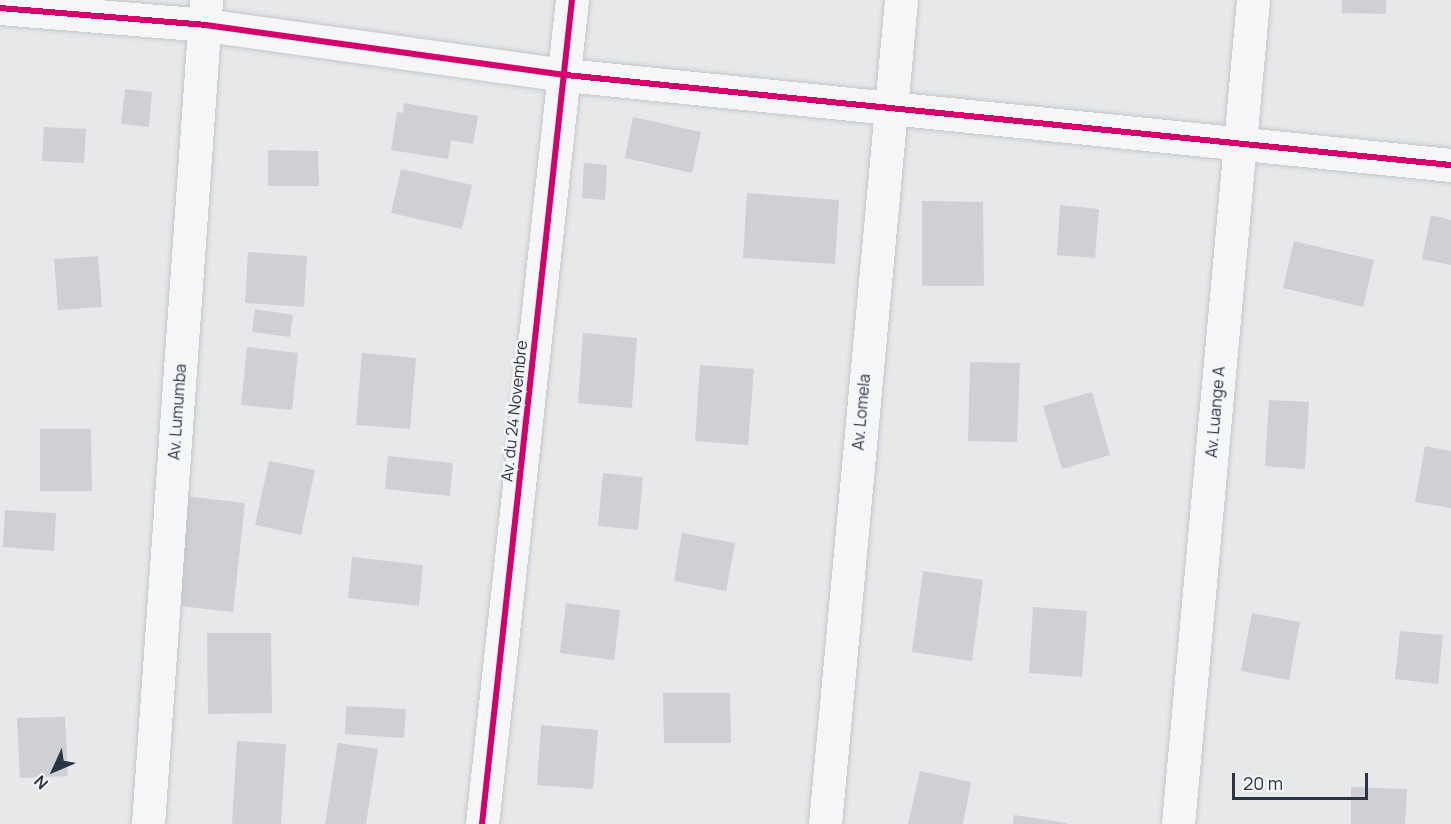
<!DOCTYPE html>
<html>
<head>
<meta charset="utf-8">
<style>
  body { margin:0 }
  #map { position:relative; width:1451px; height:824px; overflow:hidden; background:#e6e8ea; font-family:Manrope,sans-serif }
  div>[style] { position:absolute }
  .building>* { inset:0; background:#ced0d3 }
  .roads { filter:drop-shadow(0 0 2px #c4c6c8) drop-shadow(0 0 2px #c4c6c8) }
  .minor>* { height:33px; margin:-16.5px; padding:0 16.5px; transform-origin:16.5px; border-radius:16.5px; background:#f5f6f7 }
  .cycleway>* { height:6px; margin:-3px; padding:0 3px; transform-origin:3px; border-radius:3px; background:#d6006c }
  span { translate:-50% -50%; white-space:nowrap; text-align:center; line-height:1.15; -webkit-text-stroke:5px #f4f6f9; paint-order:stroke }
  .street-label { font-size:16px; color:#2b3445 }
  .north { position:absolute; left:24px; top:740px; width:60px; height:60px; -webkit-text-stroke:4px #f4f6f9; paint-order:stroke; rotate:226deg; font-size:16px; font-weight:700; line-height:24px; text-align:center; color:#2b3445 }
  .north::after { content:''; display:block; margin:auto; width:21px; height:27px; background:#2b3445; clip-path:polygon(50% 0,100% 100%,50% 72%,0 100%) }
  .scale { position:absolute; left:1232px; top:773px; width:136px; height:27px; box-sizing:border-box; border:3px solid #2b3445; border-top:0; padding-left:8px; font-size:18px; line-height:21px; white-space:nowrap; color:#2b3445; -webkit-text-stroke:4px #f4f6f9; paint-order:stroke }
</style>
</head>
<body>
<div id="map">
  <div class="building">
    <div style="clip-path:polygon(1342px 0,1386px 0,1386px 14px,1342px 13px)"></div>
    <div style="clip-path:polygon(125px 89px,152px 92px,149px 127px,121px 124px)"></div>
    <div style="clip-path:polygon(404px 103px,478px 116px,473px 144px,451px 140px,448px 159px,391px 150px,397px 112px,403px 113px)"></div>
    <div style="clip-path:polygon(633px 117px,701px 132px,692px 173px,625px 158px)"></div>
    <div style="clip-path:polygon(44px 127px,86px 129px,84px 163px,42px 161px)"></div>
    <div style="clip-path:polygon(268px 150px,318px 151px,319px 186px,268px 186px)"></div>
    <div style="clip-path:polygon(584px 163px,607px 165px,605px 200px,582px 198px)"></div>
    <div style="clip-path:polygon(401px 169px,472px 185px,462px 229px,391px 213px)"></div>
    <div style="clip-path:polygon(747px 193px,839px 200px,835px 264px,743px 258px)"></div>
    <div style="clip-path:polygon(922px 201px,983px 202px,984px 286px,922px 286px)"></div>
    <div style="clip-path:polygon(1060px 205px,1099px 209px,1095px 258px,1057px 255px)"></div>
    <div style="clip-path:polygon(1431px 215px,1451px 220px,1451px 265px,1422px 259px)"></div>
    <div style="clip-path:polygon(1294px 241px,1374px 260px,1363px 307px,1283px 288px)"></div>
    <div style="clip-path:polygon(248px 252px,307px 256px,304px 307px,245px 303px)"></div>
    <div style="clip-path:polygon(98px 256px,102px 307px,58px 310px,54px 259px)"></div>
    <div style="clip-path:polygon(255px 309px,293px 315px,290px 337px,252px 332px)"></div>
    <div style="clip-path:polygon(583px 333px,637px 338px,632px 408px,578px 403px)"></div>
    <div style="clip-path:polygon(247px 347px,298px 353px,292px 410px,241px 405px)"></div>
    <div style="clip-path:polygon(362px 353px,416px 358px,410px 429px,356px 425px)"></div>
    <div style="clip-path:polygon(970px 362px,1020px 363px,1017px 442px,968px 441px)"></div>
    <div style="clip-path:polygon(700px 365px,754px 369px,748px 445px,695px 441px)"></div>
    <div style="clip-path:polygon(1092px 392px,1110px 455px,1062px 469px,1043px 406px)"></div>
    <div style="clip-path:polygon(1269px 400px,1309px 402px,1305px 469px,1265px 466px)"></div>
    <div style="clip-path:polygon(40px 429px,91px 429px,92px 491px,40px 491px)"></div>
    <div style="clip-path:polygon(1425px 446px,1451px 451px,1451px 508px,1415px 502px)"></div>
    <div style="clip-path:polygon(388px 456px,453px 463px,450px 496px,385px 489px)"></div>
    <div style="clip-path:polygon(269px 461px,315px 470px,301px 535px,255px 525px)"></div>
    <div style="clip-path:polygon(603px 473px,643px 477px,638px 530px,598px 526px)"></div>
    <div style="clip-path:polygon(183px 496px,245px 503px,233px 612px,171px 605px)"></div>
    <div style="clip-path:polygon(5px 510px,56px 513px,54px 551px,3px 547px)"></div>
    <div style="clip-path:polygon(682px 533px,735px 543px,726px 591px,674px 581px)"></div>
    <div style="clip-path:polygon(352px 557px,423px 565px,419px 606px,348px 598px)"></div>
    <div style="clip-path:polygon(923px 571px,983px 580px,972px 661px,912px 652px)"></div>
    <div style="clip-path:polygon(566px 603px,620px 610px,614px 660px,560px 653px)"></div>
    <div style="clip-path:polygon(1033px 607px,1087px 611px,1082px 677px,1029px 673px)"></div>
    <div style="clip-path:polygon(1252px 613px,1300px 622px,1289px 680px,1241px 671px)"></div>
    <div style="clip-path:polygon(1400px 631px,1443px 635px,1438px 684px,1395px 679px)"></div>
    <div style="clip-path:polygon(207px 633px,271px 633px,272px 713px,208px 714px)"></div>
    <div style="clip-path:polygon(663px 693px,730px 693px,731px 743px,664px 743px)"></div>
    <div style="clip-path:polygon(346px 706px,406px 709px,404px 738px,345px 734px)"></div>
    <div style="clip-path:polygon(65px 717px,68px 776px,20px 778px,17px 718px)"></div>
    <div style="clip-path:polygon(541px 725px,598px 730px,593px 789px,537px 785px)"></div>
    <div style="clip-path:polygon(237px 741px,286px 744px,281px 824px,232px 824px)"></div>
    <div style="clip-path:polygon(338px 743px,378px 749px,366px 824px,325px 824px)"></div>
    <div style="clip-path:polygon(920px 771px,971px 782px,963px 824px,908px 824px)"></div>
    <div style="clip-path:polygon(1351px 787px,1407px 789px,1405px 824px,1351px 824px)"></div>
    <div style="clip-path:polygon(1014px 815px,1067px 823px,1067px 824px,1013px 824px)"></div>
  </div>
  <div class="roads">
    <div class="minor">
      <div style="left:0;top:8px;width:206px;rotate:4.7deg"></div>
      <div style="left:205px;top:25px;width:364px;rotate:7.9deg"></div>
      <div style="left:566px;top:75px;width:890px;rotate:5.81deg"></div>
      <div style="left:148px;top:824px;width:826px;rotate:-85.97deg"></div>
      <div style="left:482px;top:824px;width:829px;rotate:-83.77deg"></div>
      <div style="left:825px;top:824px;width:827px;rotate:-84.73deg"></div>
      <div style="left:1178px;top:824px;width:827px;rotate:-84.8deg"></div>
    </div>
  </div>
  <div class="cycleway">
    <div style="left:0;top:8px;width:206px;rotate:4.7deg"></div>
    <div style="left:205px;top:25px;width:364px;rotate:7.9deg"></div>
    <div style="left:566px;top:75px;width:890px;rotate:5.81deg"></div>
    <div style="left:482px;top:824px;width:829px;rotate:-83.77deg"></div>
  </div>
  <div class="street-label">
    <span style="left:514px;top:411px;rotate:-84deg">Av. du 24 Novembre</span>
    <span style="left:177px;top:412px;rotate:-86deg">Av. Lumumba</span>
    <span style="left:861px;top:412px;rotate:-85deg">Av. Lomela</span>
    <span style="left:1215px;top:412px;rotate:-85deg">Av. Luange A</span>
  </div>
  <div class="north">N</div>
  <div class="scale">20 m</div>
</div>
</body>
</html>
